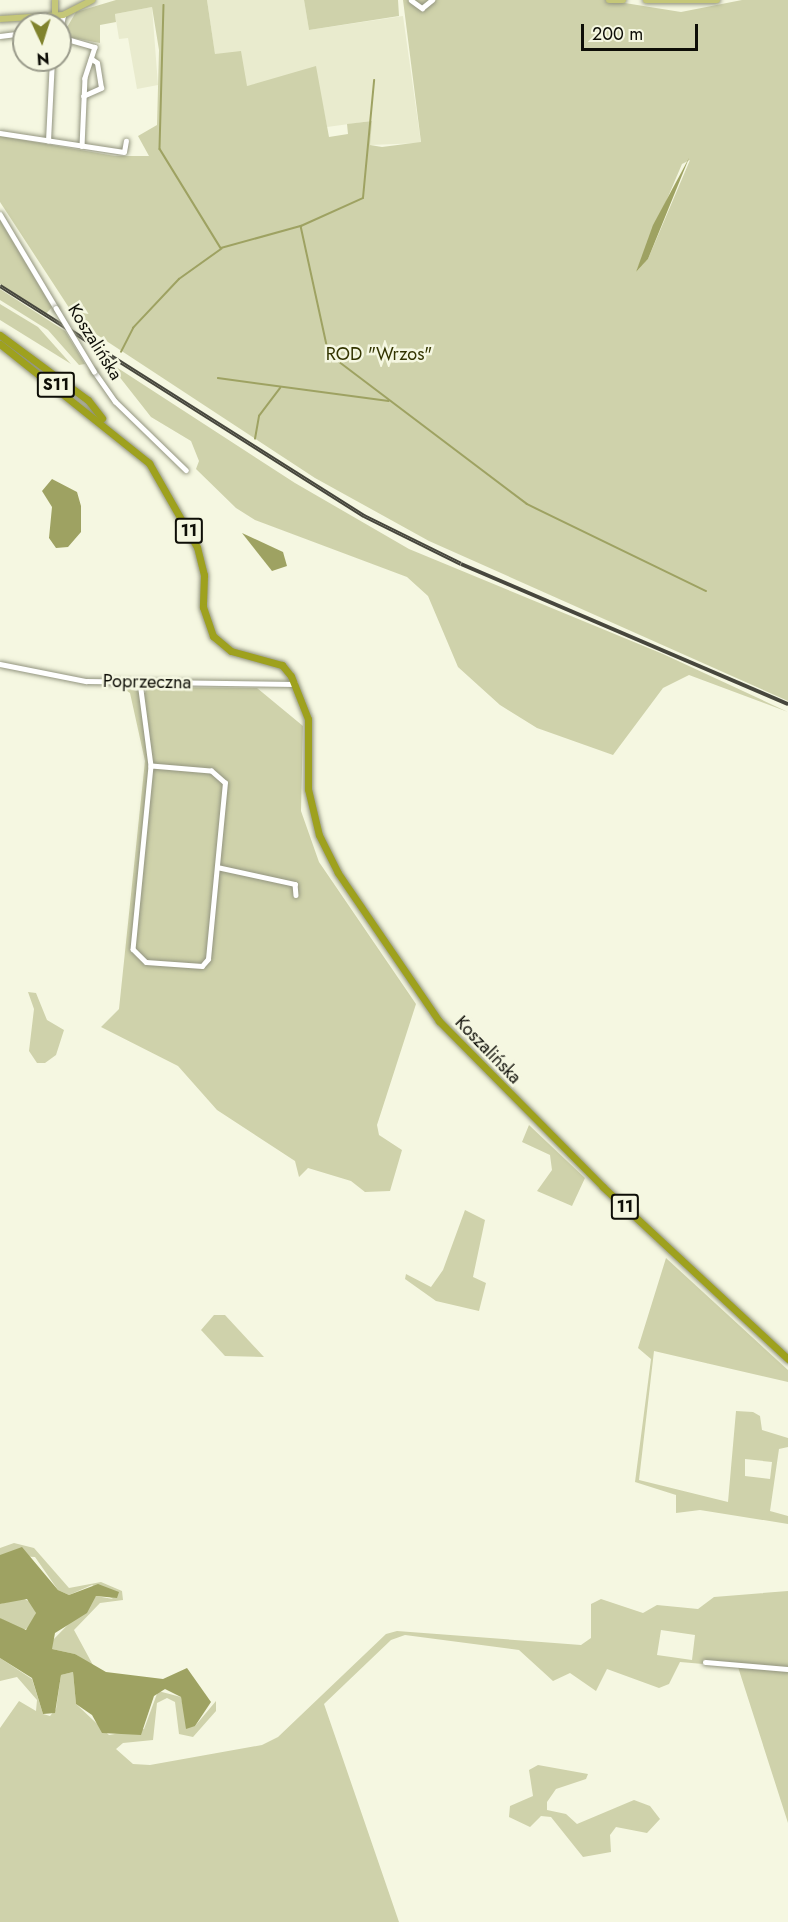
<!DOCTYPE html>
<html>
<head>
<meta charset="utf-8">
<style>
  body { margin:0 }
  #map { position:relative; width:788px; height:1922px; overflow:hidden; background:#f5f7e1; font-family:Jost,sans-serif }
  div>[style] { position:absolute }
  .built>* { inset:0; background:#e9ebce }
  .green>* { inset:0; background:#cfd2ab }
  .water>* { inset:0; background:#9ea262 }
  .stream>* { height:1.5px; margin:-0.75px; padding:0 0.75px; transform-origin:0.75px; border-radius:0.75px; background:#9ea262 }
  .roads { filter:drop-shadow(0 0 2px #92947f) drop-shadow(0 0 2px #92947f) }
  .minor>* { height:4.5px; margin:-2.25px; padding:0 2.25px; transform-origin:2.25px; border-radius:2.25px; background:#fff }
  .major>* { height:6px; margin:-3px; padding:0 3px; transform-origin:3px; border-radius:3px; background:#c5c778 }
  .highway>* { height:7px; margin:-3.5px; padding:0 3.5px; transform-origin:3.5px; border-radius:3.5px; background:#9ea11e }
  .rail>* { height:4px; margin-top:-2px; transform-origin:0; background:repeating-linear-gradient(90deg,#f5f7e1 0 4.5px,#47473d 0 9px); box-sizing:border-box; border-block:2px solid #47473d }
  .bridges { filter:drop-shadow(0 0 2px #92947f) drop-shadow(0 0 2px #92947f) }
  .minor-bridge>* { height:4.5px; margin:-2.25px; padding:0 2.25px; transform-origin:2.25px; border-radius:2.25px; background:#fff }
  span { translate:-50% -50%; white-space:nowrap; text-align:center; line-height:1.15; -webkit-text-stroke:5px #f5f7e1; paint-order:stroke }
  .shield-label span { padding:2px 4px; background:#f5f7e1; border:2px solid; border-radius:4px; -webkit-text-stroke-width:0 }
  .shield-label { font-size:16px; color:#0e0e07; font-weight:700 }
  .street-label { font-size:18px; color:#0e0e07 }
  .park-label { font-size:18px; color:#333400 }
  .north { position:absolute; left:12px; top:12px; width:60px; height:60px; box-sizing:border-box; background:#f5f7e1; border:2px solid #999a8a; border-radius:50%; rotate:176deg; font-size:16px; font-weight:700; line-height:24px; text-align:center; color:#0e0e07 }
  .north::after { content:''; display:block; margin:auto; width:21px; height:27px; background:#80832d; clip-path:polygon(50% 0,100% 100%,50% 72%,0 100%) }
  .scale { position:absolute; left:581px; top:24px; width:117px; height:27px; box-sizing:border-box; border:3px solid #0e0e07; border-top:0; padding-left:8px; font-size:18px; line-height:21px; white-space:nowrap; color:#0e0e07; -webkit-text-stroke:4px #f5f7e1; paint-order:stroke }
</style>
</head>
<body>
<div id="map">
  <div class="built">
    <div style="clip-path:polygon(207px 0,304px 0,309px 30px,403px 16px,421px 143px,370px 145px,371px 121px,327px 127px,316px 72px,247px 86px,215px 55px)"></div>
    <div style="clip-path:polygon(152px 7px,158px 85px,137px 89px,128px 38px,119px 39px,115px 14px)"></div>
  </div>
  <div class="green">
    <div style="clip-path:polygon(evenodd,116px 0,207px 0,215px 54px,241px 51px,247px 86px,316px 66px,329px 137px,348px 134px,347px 124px,372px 121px,370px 145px,382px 147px,421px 142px,403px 0,606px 0,681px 12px,742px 0,788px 0,788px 701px,429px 541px,315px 478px,79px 323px,0 202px,0 136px,115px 156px,149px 156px,138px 136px,157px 125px,159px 50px,152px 7px,115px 14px,116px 22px,100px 25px,100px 43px,62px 36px,76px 12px,116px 0,690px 160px,648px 259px,636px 272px,682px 164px,690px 160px)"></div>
    <div style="clip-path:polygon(304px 0,398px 0,399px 16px,309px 30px)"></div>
    <div style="clip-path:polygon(0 220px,52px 307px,46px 314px,0 284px)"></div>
    <div style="clip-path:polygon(0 289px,65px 331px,85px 364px,79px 365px,48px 330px,0 300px)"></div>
    <div style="clip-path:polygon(0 304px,38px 327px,71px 364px,0 320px)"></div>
    <div style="clip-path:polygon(107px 361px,295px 483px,409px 549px,663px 654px,788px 712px,689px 675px,663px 688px,613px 755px,537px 728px,500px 705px,458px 667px,428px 596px,407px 577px,255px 520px,236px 508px,196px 469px,199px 461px,191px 441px,151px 417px)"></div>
    <div style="clip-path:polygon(121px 687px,145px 693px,147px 687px,257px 688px,303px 726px,301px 811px,319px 862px,416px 1004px,377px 1125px,379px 1135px,402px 1150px,390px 1191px,365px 1192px,351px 1181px,308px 1168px,299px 1177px,295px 1161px,217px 1110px,178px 1066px,101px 1027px,119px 1009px,145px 761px,130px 693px)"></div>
    <div style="clip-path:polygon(28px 992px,36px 993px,47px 1020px,64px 1030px,56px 1055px,45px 1063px,37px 1063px,29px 1051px,34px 1009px)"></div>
    <div style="clip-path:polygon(529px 1125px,585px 1178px,572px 1206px,537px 1191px,552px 1170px,550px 1155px,522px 1142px)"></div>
    <div style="clip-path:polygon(465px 1210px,485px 1220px,473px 1277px,486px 1283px,479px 1311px,436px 1301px,405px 1279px,406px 1274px,431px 1287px,443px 1270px)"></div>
    <div style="clip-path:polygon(evenodd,666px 1258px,788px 1370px,788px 1382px,654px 1351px,639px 1480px,728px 1502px,736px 1411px,753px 1412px,760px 1416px,762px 1430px,788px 1438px,788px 1447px,779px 1449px,770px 1511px,788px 1516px,788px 1524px,700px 1510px,676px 1513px,676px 1495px,635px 1482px,651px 1359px,638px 1348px,666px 1258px,745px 1459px,772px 1462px,770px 1479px,745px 1476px,745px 1459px)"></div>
    <div style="clip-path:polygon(214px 1315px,225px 1315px,264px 1357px,225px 1356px,201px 1330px)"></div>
    <div style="clip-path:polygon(14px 1543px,34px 1548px,69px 1588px,101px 1582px,122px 1591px,123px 1600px,100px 1603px,74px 1630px,94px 1667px,75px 1654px,52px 1649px,50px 1643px,96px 1596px,113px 1599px,92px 1585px,69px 1595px,58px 1590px,35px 1557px,0 1555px,0 1548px)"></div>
    <div style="clip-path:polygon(evenodd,788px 1591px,788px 1823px,738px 1667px,680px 1662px,669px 1684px,659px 1688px,607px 1669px,596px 1691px,570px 1673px,553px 1681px,519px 1650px,405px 1635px,391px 1640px,324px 1704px,399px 1922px,0 1922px,0 1728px,19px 1701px,36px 1711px,37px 1700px,17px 1677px,0 1681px,0 1658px,32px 1679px,43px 1714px,50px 1716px,56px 1709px,61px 1675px,73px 1672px,76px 1704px,109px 1735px,144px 1729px,158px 1691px,181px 1697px,185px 1715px,195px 1726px,216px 1701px,216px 1711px,193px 1737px,179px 1734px,175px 1702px,167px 1698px,157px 1703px,153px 1740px,123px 1743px,116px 1749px,133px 1764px,150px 1765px,262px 1745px,278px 1737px,386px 1634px,397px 1631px,581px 1645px,591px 1638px,591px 1604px,601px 1599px,643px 1613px,657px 1605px,698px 1609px,714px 1597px,788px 1591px,661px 1630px,695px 1635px,692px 1660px,657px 1655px,661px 1630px)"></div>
    <div style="clip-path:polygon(22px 1598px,33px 1603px,36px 1613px,32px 1627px,19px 1631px,0 1618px,0 1604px)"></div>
    <div style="clip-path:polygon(538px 1765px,588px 1774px,586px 1779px,556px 1789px,547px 1802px,547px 1810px,566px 1814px,577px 1824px,634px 1800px,650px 1806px,660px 1819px,647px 1833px,616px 1827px,610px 1835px,611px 1852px,583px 1857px,551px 1817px,541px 1816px,530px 1827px,509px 1817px,510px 1806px,533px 1796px,529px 1770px)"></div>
  </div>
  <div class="water">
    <div style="clip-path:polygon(689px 158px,648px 259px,636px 272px,653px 225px)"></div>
    <div style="clip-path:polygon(52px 479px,77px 492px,81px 506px,81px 532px,68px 547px,56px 548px,49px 538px,52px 507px,42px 491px)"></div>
    <div style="clip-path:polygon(242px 533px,283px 552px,287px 566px,272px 571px)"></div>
    <div style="clip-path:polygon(22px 1547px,58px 1590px,69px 1595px,98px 1584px,119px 1592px,117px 1598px,96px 1596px,87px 1613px,55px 1633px,52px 1649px,75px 1654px,106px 1672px,163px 1679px,187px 1668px,211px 1702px,195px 1726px,186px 1729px,181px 1697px,165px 1689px,154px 1696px,141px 1735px,102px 1733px,92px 1715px,76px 1704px,73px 1672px,61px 1675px,55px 1713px,43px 1714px,32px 1678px,0 1658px,0 1618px,26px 1630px,36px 1613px,27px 1599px,0 1604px,0 1555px)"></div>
  </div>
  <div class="stream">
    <div style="left:164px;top:5px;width:144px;rotate:91.6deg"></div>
    <div style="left:160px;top:149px;width:116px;rotate:58.4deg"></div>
    <div style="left:221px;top:248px;width:83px;rotate:-15.4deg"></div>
    <div style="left:301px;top:226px;width:131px;rotate:77.7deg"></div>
    <div style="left:329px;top:354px;width:248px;rotate:37.1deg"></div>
    <div style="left:527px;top:504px;width:199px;rotate:25.9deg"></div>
    <div style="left:301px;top:226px;width:68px;rotate:-24.3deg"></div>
    <div style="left:363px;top:198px;width:118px;rotate:-84.6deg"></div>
    <div style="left:121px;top:352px;width:27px;rotate:-63deg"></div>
    <div style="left:133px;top:328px;width:67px;rotate:-46.8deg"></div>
    <div style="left:179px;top:279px;width:52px;rotate:-35.5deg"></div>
    <div style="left:218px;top:378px;width:172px;rotate:7.7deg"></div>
    <div style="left:255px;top:439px;width:23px;rotate:-80deg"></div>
    <div style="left:259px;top:416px;width:35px;rotate:-53deg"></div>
  </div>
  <div class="roads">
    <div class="minor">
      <div style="left:411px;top:0;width:14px;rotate:36deg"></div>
      <div style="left:422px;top:8px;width:13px;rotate:-39deg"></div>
      <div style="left:60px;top:31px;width:16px;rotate:-79deg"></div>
      <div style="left:0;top:36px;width:24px;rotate:-7deg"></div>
      <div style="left:60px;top:37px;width:36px;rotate:16deg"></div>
      <div style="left:95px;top:47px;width:33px;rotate:108deg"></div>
      <div style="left:85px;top:78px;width:68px;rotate:92.5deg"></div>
      <div style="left:83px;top:96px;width:20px;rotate:-24deg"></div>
      <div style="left:101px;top:88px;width:25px;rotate:-99deg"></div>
      <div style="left:97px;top:63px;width:7px;rotate:-146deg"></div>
      <div style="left:0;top:133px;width:125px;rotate:8.7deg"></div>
      <div style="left:124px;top:152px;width:11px;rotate:-80deg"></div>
      <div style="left:48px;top:141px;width:81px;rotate:-87.2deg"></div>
      <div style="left:0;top:214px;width:109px;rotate:59.2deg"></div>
      <div style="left:94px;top:371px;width:37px;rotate:55deg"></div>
      <div style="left:115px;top:401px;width:99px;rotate:44.2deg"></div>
      <div style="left:0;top:664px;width:88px;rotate:11.2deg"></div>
      <div style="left:86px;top:681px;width:209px;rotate:0.8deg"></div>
      <div style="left:140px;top:682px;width:85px;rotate:82.5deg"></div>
      <div style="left:151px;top:766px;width:184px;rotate:95.6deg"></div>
      <div style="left:133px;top:949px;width:18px;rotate:45deg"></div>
      <div style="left:146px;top:962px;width:56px;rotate:4.1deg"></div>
      <div style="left:202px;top:966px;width:9px;rotate:-49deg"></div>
      <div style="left:208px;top:959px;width:177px;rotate:-84.5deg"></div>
      <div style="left:225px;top:783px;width:18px;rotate:-139deg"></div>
      <div style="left:211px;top:771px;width:60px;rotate:-175.2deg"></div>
      <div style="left:217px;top:867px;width:80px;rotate:12.3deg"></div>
      <div style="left:295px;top:884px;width:11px;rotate:85deg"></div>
      <div style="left:705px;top:1662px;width:83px;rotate:4.8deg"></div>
    </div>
    <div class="major">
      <div style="left:55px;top:0;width:12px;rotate:90deg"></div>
      <div style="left:609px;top:0;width:14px"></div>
      <div style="left:646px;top:0;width:71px"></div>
      <div style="left:0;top:19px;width:63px;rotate:-3.6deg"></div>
      <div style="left:63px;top:15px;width:33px;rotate:-27deg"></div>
    </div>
    <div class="highway">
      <div style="left:0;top:335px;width:109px;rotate:36.5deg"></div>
      <div style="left:88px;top:400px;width:23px;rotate:52deg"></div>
      <div style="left:0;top:344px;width:191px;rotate:38.6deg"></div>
      <div style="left:149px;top:463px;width:97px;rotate:60.3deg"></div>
      <div style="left:197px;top:547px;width:29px;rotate:76deg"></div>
      <div style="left:204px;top:575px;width:32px;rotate:92deg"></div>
      <div style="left:203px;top:607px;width:31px;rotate:71deg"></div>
      <div style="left:213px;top:636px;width:23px;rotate:40deg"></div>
      <div style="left:231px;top:651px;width:53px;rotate:15.4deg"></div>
      <div style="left:282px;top:665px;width:14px;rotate:51deg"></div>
      <div style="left:291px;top:676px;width:46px;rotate:68.4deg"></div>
      <div style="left:308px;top:719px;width:70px;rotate:90deg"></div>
      <div style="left:308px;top:789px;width:47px;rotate:76.6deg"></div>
      <div style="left:319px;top:835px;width:42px;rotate:63.4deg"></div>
      <div style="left:338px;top:873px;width:179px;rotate:55.7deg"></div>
      <div style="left:439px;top:1021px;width:233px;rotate:45.3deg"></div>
      <div style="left:603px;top:1187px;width:253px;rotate:42.9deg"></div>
    </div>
  </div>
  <div class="rail">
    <div style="left:0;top:286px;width:431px;rotate:32.3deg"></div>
    <div style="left:364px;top:516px;width:108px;rotate:26.3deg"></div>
    <div style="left:461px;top:564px;width:356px;rotate:23.2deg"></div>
  </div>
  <div class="bridges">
    <div class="minor-bridge">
      <div style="left:56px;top:308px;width:74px;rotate:58.9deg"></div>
    </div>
  </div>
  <div class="shield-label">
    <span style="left:56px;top:385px">S11</span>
    <span style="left:189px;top:531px">11</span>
    <span style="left:625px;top:1207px">11</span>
  </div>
  <div class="street-label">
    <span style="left:95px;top:342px;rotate:58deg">Koszalińska</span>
    <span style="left:147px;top:682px;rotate:1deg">Poprzeczna</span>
    <span style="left:488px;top:1050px;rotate:46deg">Koszalińska</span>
  </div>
  <div class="park-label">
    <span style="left:379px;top:354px">ROD "Wrzos"</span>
  </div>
  <div class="north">N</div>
  <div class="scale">200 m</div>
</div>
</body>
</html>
